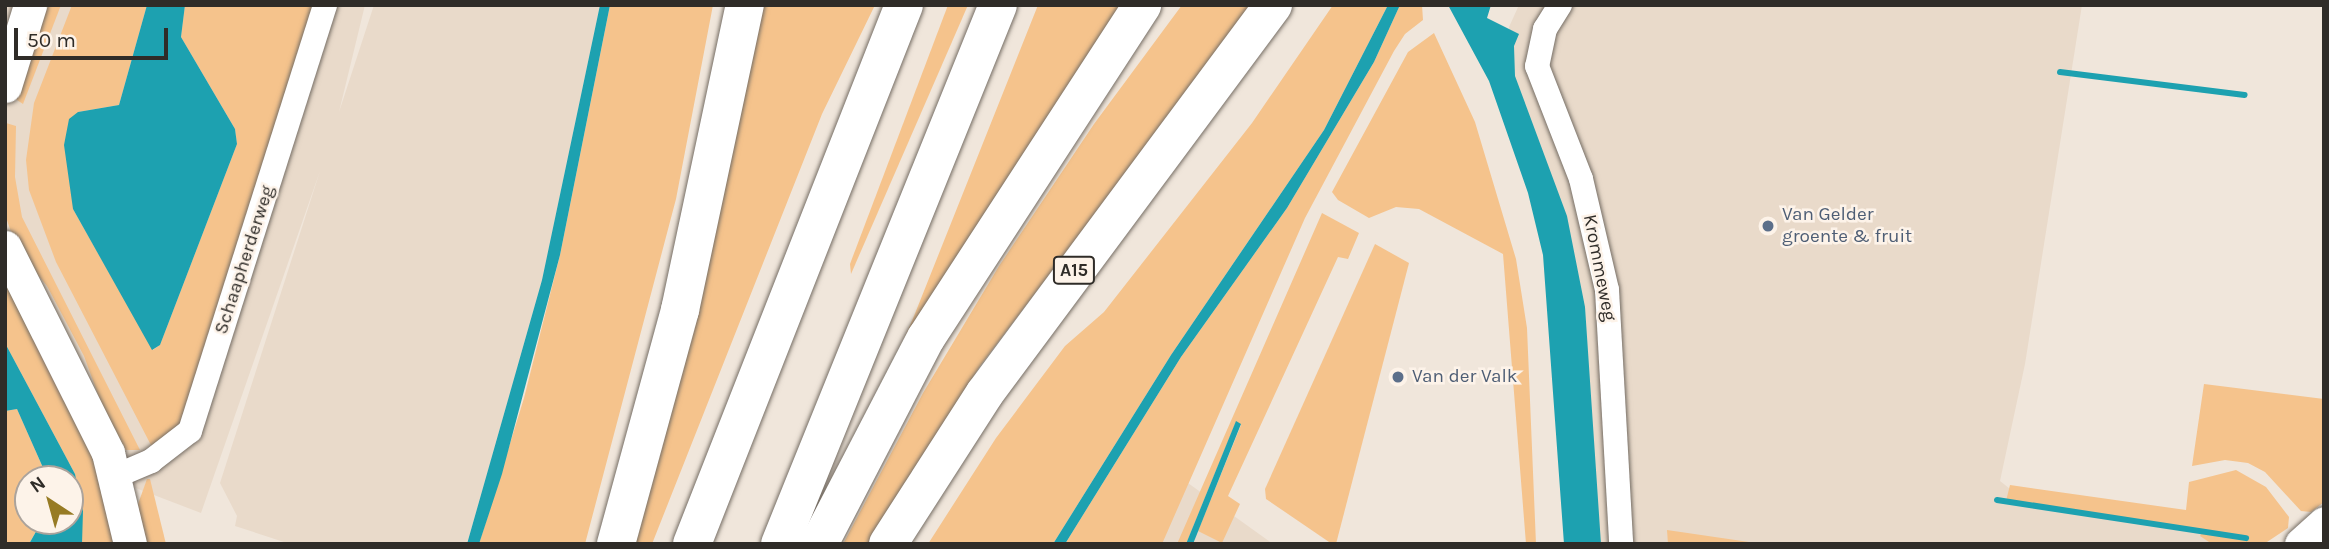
<!DOCTYPE html>
<html>
<head>
<meta charset="utf-8">
<style>
  body { margin:0 }
  #map { position:relative; width:2329px; height:549px; overflow:hidden; background:#f0e6db; font-family:Karla,sans-serif }
  div>[style] { position:absolute }
  .built>* { inset:0; background:#e9daca }
  .green>* { inset:0; background:#f5c38c }
  .water>* { inset:0; background:#1da1b0 }
  .stream>* { height:6px; margin:-3px; padding:0 3px; transform-origin:3px; border-radius:3px; background:#1da1b0 }
  .roads { filter:drop-shadow(0 0 2px #756d64) drop-shadow(0 0 2px #756d64) }
  .street>* { height:24px; margin:-12px; padding:0 12px; transform-origin:12px; border-radius:12px; background:#fff }
  .secondary>* { height:33px; margin:-16.5px; padding:0 16.5px; transform-origin:16.5px; border-radius:16.5px; background:#fff }
  .highway>* { height:38px; margin:-19px; padding:0 19px; transform-origin:19px; border-radius:19px; background:#fff }
  .dots>* { width:19px; height:19px; translate:-50% -50%; box-sizing:border-box; border:4px solid #fdf3e9; border-radius:50% }
  span { translate:-50% -50%; white-space:nowrap; text-align:center; line-height:1.15; -webkit-text-stroke:5px #fdf3e9; paint-order:stroke }
  .shield-label span { padding:2px 5px; background:#fdf3e9; border:2px solid; border-radius:5px; -webkit-text-stroke-width:0 }
  .shield-label { font-size:18px; color:#2f2c28; font-weight:700 }
  .service-label { font-size:19px; color:#4e5e75 }
  .left { translate:0 -50%; text-align:left }
  .street-label { font-size:19px; color:#2f2c28 }
  .frame { position:absolute; inset:0; border:7px solid #2f2c28; pointer-events:none }
  .north { position:absolute; left:14px; top:465px; width:70px; height:70px; box-sizing:border-box; background:#fdf3e9; border:2px solid #aba39c; border-radius:50%; rotate:324deg; font-size:19px; font-weight:700; line-height:28px; text-align:center; color:#2f2c28 }
  .north::after { content:''; display:block; margin:auto; width:24px; height:32px; background:#977b24; clip-path:polygon(50% 0,100% 100%,50% 72%,0 100%) }
  .scale { position:absolute; left:14px; top:28px; width:154px; height:32px; box-sizing:border-box; border:4px solid #2f2c28; border-top:0; padding-left:9px; font-size:21px; line-height:24px; white-space:nowrap; color:#2f2c28; -webkit-text-stroke:5px #fdf3e9; paint-order:stroke }
</style>
</head>
<body>
<div id="map">
  <div class="built">
    <div style="clip-path:polygon(5px 5px,365px 5px,339px 112px,374px 5px,600px 5px,542px 280px,467px 544px,290px 544px,235px 526px,237px 516px,220px 483px,320px 171px,201px 513px,5px 438px)"></div>
    <div style="clip-path:polygon(1519px 5px,2082px 5px,2025px 364px,2000px 481px,2019px 496px,2249px 534px,2236px 544px,1587px 544px,1584px 388px,1506px 74px,1509px 27px)"></div>
    <div style="clip-path:polygon(1174px 473px,1273px 544px,1139px 544px)"></div>
  </div>
  <div class="green">
    <div style="clip-path:polygon(42px 5px,61px 5px,23px 104px,14px 98px)"></div>
    <div style="clip-path:polygon(72px 5px,147px 5px,119px 105px,78px 112px,73px 209px,153px 350px,160px 345px,237px 144px,235px 129px,181px 37px,185px 5px,315px 5px,182px 425px,153px 449px,56px 262px,29px 190px,26px 160px,34px 103px)"></div>
    <div style="clip-path:polygon(610px 5px,713px 5px,676px 199px,585px 544px,479px 544px,524px 398px,560px 255px)"></div>
    <div style="clip-path:polygon(761px 5px,875px 5px,822px 114px,652px 544px,632px 544px)"></div>
    <div style="clip-path:polygon(948px 5px,968px 5px,851px 274px,850px 264px)"></div>
    <div style="clip-path:polygon(1038px 5px,1129px 5px,860px 439px,914px 316px)"></div>
    <div style="clip-path:polygon(1182px 5px,1253px 5px,980px 366px,869px 544px,843px 544px,923px 393px,999px 266px,1094px 124px)"></div>
    <div style="clip-path:polygon(1333px 5px,1388px 5px,1324px 130px,1171px 355px,1053px 544px,928px 544px,996px 438px,1065px 346px,1104px 312px,1252px 123px)"></div>
    <div style="clip-path:polygon(1400px 5px,1422px 5px,1423px 20px,1405px 34px,1394px 51px,1305px 218px,1162px 544px,1065px 544px,1181px 357px,1287px 208px,1374px 62px)"></div>
    <div style="clip-path:polygon(1434px 33px,1475px 122px,1516px 259px,1527px 328px,1536px 544px,1526px 544px,1503px 254px,1419px 209px,1396px 207px,1369px 218px,1338px 200px,1332px 192px,1408px 52px)"></div>
    <div style="clip-path:polygon(6px 123px,16px 126px,15px 177px,22px 217px,140px 450px,125px 450px,115px 441px,84px 356px,47px 286px,17px 250px,5px 214px)"></div>
    <div style="clip-path:polygon(1322px 213px,1359px 233px,1348px 259px,1338px 257px,1228px 496px,1240px 504px,1222px 543px,1198px 531px,1241px 425px,1236px 422px,1186px 544px,1177px 544px)"></div>
    <div style="clip-path:polygon(1375px 244px,1409px 263px,1336px 544px,1332px 544px,1266px 499px,1265px 489px)"></div>
    <div style="clip-path:polygon(5px 273px,90px 438px,118px 544px,82px 544px,75px 474px,5px 343px)"></div>
    <div style="clip-path:polygon(2204px 384px,2324px 399px,2324px 502px,2311px 512px,2301px 511px,2265px 472px,2248px 463px,2225px 460px,2192px 466px)"></div>
    <div style="clip-path:polygon(17px 409px,48px 479px,28px 479px,28px 521px,42px 521px,29px 544px,5px 544px,5px 411px)"></div>
    <div style="clip-path:polygon(2236px 470px,2266px 487px,2289px 517px,2288px 528px,2264px 544px,2212px 544px,2200px 536px,2202px 532px,2006px 501px,2010px 485px,2186px 510px,2189px 482px)"></div>
    <div style="clip-path:polygon(147px 479px,150px 479px,166px 544px,142px 544px,138px 504px)"></div>
    <div style="clip-path:polygon(1667px 530px,1749px 542px,1749px 544px,1668px 544px)"></div>
  </div>
  <div class="water">
    <div style="clip-path:polygon(147px 5px,185px 5px,181px 37px,235px 129px,237px 144px,160px 345px,152px 350px,73px 209px,64px 145px,69px 119px,78px 112px,119px 105px)"></div>
    <div style="clip-path:polygon(600px 5px,610px 5px,560px 255px,502px 474px,479px 544px,467px 544px,542px 280px)"></div>
    <div style="clip-path:polygon(1388px 5px,1400px 5px,1374px 62px,1287px 208px,1181px 357px,1065px 544px,1053px 544px,1171px 355px,1324px 130px)"></div>
    <div style="clip-path:polygon(1448px 5px,1491px 5px,1487px 18px,1519px 34px,1514px 46px,1515px 76px,1567px 216px,1585px 307px,1601px 544px,1564px 544px,1543px 255px,1528px 193px,1489px 81px)"></div>
    <div style="clip-path:polygon(5px 343px,75px 474px,83px 511px,82px 544px,29px 544px,42px 521px,70px 521px,70px 479px,48px 479px,17px 409px,5px 411px)"></div>
    <div style="clip-path:polygon(1236px 421px,1241px 424px,1193px 544px,1186px 544px)"></div>
  </div>
  <div class="stream">
    <div style="left:2060px;top:72px;width:186px;rotate:7.1deg"></div>
    <div style="left:1997px;top:500px;width:252px;rotate:8.7deg"></div>
  </div>
  <div class="roads">
    <div class="street">
      <div style="left:1560px;top:5px;width:28px;rotate:122deg"></div>
      <div style="left:1545px;top:29px;width:38px;rotate:102deg"></div>
      <div style="left:1537px;top:66px;width:121px;rotate:68.7deg"></div>
      <div style="left:1581px;top:179px;width:114px;rotate:76.8deg"></div>
      <div style="left:1607px;top:290px;width:254px;rotate:86.8deg"></div>
      <div style="left:116px;top:476px;width:38px;rotate:-23deg"></div>
      <div style="left:151px;top:461px;width:49px;rotate:-37.6deg"></div>
      <div style="left:190px;top:431px;width:447px;rotate:-72.4deg"></div>
    </div>
    <div class="secondary">
      <div style="left:5px;top:86px;width:85px;rotate:-72.8deg"></div>
      <div style="left:5px;top:247px;width:230px;rotate:63.4deg"></div>
      <div style="left:108px;top:453px;width:94px;rotate:76.4deg"></div>
      <div style="left:2301px;top:544px;width:31px;rotate:-42deg"></div>
    </div>
    <div class="highway">
      <div style="left:616px;top:544px;width:243px;rotate:-74.7deg"></div>
      <div style="left:680px;top:310px;width:312px;rotate:-78deg"></div>
      <div style="left:692px;top:544px;width:579px;rotate:-68.53deg"></div>
      <div style="left:780px;top:544px;width:581px;rotate:-67.98deg"></div>
      <div style="left:819px;top:544px;width:232px;rotate:-62.6deg"></div>
      <div style="left:926px;top:338px;width:397px;rotate:-57deg"></div>
      <div style="left:888px;top:544px;width:179px;rotate:-57.3deg"></div>
      <div style="left:985px;top:393px;width:483px;rotate:-53.4deg"></div>
    </div>
  </div>
  <div class="dots">
    <div style="left:1768px;top:226px;background:#5c6f8a"></div>
    <div style="left:1398px;top:377px;background:#5c6f8a"></div>
  </div>
  <div class="shield-label">
    <span style="left:1074px;top:270px">A15</span>
  </div>
  <div class="service-label">
    <span class="left" style="left:1782px;top:226px">Van Gelder<br>groente &amp; fruit</span>
    <span class="left" style="left:1412px;top:377px">Van der Valk</span>
  </div>
  <div class="street-label">
    <span style="left:245px;top:260px;rotate:-72deg">Schaapherderweg</span>
    <span style="left:1599px;top:268px;rotate:79deg">Krommeweg</span>
  </div>
  <div class="frame"></div>
  <div class="north">N</div>
  <div class="scale">50 m</div>
</div>
</body>
</html>
